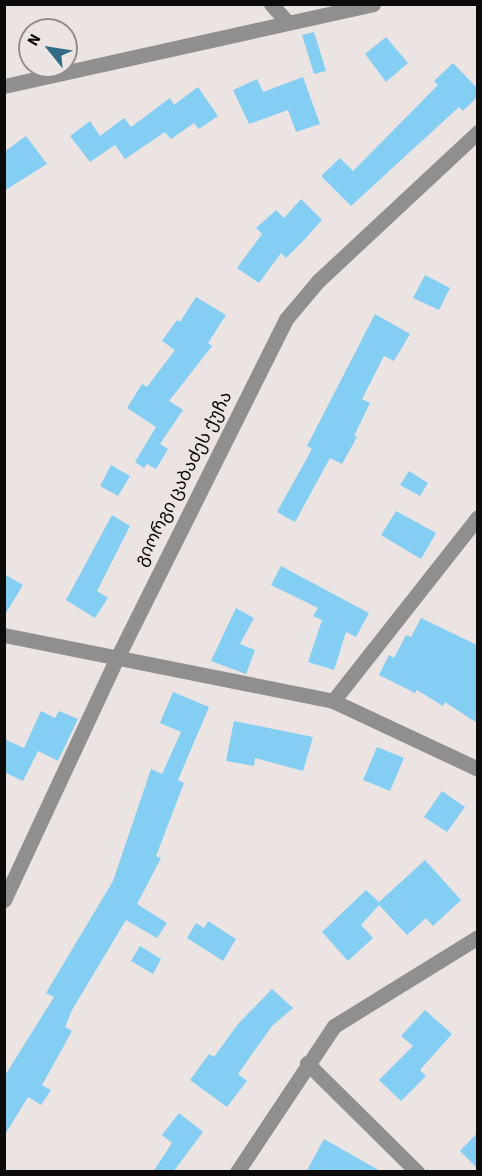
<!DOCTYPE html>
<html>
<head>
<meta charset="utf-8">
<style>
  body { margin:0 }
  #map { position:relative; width:482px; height:1176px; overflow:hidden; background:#ece4e3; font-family:"Source Sans 3","Noto Sans Georgian",sans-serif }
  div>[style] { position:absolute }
  .building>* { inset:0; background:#84cef3 }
  .minor>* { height:15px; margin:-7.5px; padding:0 7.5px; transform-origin:7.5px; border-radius:7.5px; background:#918e8e }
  span { translate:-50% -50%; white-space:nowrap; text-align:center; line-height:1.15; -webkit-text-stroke:4.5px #ece4e3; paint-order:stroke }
  .street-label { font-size:18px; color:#0d0a0a }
  .frame { position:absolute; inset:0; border:6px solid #0d0a0a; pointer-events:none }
  .north { position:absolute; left:18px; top:18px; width:60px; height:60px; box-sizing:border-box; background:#ece4e3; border:2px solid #938d8c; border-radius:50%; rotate:300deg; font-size:16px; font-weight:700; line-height:24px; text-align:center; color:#0d0a0a }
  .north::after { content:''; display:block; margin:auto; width:21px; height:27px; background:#336a85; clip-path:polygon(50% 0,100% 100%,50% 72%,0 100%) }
</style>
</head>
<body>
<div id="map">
  <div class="building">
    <div style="clip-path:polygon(314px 32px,326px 71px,314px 74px,302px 35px)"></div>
    <div style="clip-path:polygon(386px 37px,408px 63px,386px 82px,365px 54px)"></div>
    <div style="clip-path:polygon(453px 63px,477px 88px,477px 97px,463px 111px,459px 107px,351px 206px,321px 176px,340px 158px,353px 171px,438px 85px,434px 81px)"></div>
    <div style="clip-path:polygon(303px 77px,320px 124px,296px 132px,288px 110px,249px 124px,233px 90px,257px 79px,263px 92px)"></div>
    <div style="clip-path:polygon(198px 87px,218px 116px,199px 129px,194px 123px,171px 139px,165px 132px,125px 159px,115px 145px,90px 162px,70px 136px,90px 121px,100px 136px,124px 118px,131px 127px,170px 98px,174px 105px)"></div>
    <div style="clip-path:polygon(26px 136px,47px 164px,4px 191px,4px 152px)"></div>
    <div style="clip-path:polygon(301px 199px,322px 220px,304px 240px,286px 258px,281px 253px,259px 283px,237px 268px,262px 234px,256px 228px,276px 210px,284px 218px)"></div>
    <div style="clip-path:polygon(425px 275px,450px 288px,439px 310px,413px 298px)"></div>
    <div style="clip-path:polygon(196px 297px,226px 315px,208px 343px,212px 346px,169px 401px,183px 410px,160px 444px,168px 449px,156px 469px,147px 464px,144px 468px,135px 462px,156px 427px,127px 408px,142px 384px,147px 387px,175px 350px,162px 341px,177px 320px,180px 322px)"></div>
    <div style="clip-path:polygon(375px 314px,410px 334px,394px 361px,384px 356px,362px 399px,370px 403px,354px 436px,357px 437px,342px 464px,330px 458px,295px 522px,277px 512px,312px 449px,307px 446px)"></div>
    <div style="clip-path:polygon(111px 465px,130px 476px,118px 496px,100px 486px)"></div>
    <div style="clip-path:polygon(409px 471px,428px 483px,420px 496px,400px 485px)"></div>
    <div style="clip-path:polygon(396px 511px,436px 533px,421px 559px,381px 535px)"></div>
    <div style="clip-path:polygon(112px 515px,130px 526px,97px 591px,108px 598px,95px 618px,66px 600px)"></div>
    <div style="clip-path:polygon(281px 566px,369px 613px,356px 637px,346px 632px,334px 670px,308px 662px,322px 620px,313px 616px,318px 608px,271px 585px)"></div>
    <div style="clip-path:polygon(4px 574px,23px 585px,4px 616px)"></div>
    <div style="clip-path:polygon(236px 608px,254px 618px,240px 644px,255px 650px,246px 674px,211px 661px)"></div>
    <div style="clip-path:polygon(421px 618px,477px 645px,477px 723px,445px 702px,443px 706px,417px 690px,415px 693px,379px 675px,389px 655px,394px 658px,406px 635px,411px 637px)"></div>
    <div style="clip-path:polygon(173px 692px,209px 707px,178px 780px,184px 783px,156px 856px,161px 858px,137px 904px,167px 923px,157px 938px,126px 920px,72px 1010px,65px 1027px,72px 1031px,42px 1085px,51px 1090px,41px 1105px,28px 1097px,4px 1136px,4px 1077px,54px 997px,46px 993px,113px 881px,151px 769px,162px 774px,181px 732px,160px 723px)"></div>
    <div style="clip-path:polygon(41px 711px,55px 718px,59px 711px,78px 719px,58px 761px,38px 751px,23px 781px,4px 772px,4px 739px,24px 748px)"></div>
    <div style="clip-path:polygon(234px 721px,313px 737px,303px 771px,255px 758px,254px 766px,226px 761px)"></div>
    <div style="clip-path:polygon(377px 747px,404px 758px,390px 791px,363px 780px)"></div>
    <div style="clip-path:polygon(442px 791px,465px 807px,447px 832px,424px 817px)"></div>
    <div style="clip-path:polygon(425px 860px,461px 900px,433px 926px,426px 918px,407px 935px,379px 905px,361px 925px,373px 938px,348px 961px,322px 932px,366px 890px,379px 902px)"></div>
    <div style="clip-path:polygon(208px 921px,236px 939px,223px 961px,187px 938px,196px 923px,204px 928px)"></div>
    <div style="clip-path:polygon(140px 946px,161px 959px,153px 974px,131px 961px)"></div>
    <div style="clip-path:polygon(272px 989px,293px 1008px,272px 1026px,238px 1074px,247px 1081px,227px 1107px,190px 1080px,209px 1054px,214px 1057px,238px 1024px)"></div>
    <div style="clip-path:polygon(425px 1010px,452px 1034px,420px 1070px,426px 1076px,401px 1101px,379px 1080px,413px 1046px,401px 1036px)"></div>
    <div style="clip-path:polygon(179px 1113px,203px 1132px,173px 1172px,153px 1172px,172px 1143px,162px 1135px)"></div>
    <div style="clip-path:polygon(477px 1133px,477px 1168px,460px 1151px)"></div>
    <div style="clip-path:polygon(324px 1139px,382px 1172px,306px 1172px)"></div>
  </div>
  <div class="minor">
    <div style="left:271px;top:4px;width:24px;rotate:48deg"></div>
    <div style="left:4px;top:86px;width:378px;rotate:-12.5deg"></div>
    <div style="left:4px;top:635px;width:336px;rotate:11.3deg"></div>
    <div style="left:333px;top:701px;width:160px;rotate:25.1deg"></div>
    <div style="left:333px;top:701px;width:234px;rotate:-51.8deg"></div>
    <div style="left:4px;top:900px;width:267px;rotate:-65deg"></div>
    <div style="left:117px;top:658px;width:379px;rotate:-63.5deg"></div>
    <div style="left:286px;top:319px;width:50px;rotate:-49.9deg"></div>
    <div style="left:318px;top:281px;width:219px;rotate:-43deg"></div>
    <div style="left:307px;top:1063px;width:155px;rotate:44.7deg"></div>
    <div style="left:237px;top:1172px;width:175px;rotate:-56.4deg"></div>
    <div style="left:334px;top:1026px;width:169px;rotate:-31.7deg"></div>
  </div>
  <div class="street-label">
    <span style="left:184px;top:479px;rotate:-63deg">გიორგი ცაბაძეს ქუჩა</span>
  </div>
  <div class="frame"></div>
  <div class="north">N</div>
</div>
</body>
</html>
